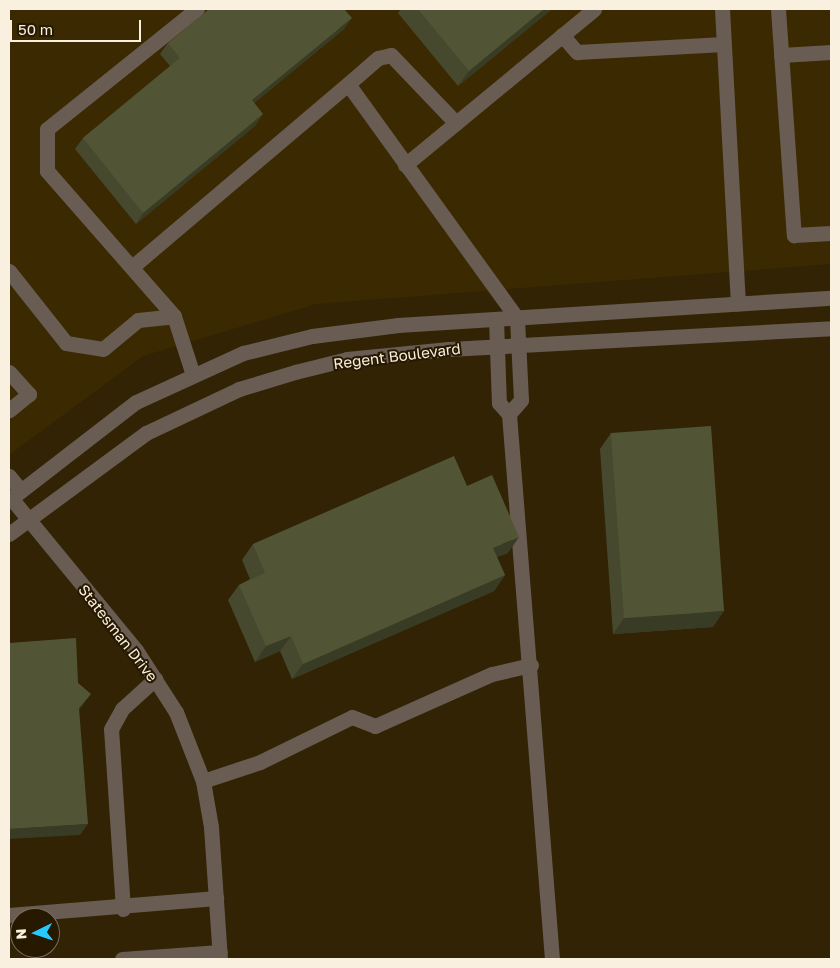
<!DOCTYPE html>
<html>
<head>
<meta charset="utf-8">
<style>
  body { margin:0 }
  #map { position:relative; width:840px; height:968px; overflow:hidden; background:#312304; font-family:"Golos Text",sans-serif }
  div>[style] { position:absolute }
  .built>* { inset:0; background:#3b2a01 }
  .minor>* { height:15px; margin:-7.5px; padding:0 7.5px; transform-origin:7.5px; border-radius:7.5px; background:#695c53 }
  .wall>* { inset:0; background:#47492e }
  .shaded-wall>* { inset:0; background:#393c25 }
  .building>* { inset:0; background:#525535 }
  span { translate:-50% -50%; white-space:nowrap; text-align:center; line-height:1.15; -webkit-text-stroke:4px #271900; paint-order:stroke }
  .street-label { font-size:15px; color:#f9f0df }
  .frame { position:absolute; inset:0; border:10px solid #f9f0df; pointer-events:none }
  .north { position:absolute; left:10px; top:908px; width:50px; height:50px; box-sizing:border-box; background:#271900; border:1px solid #7b6f59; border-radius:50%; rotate:266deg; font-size:14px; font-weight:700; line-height:20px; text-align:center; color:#f9f0df }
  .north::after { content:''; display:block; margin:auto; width:18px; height:22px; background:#26c9fe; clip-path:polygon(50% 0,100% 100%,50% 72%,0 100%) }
  .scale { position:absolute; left:10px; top:20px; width:131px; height:22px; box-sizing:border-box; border:2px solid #f9f0df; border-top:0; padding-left:6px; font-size:15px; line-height:18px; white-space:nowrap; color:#f9f0df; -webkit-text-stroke:4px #271900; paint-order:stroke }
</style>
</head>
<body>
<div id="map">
  <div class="built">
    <div style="clip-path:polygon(9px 9px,831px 9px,831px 264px,316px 304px,143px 356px,9px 455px)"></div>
  </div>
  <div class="minor">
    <div style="left:722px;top:9px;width:295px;rotate:86.9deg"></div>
    <div style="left:778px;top:9px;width:227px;rotate:86deg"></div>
    <div style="left:794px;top:235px;width:37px;rotate:-3deg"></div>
    <div style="left:562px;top:35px;width:23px;rotate:49deg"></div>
    <div style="left:577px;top:52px;width:147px;rotate:-3.1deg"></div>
    <div style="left:781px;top:55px;width:50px;rotate:-3.4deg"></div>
    <div style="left:348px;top:84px;width:40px;rotate:-41deg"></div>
    <div style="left:378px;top:58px;width:13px;rotate:-13deg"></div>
    <div style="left:391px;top:55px;width:94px;rotate:46.3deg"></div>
    <div style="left:405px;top:165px;width:245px;rotate:-39.5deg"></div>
    <div style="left:132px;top:267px;width:283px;rotate:-40.3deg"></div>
    <div style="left:348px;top:84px;width:289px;rotate:54.2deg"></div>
    <div style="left:517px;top:318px;width:82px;rotate:87.2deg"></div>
    <div style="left:521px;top:400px;width:18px;rotate:131deg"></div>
    <div style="left:9px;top:271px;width:92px;rotate:51.6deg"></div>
    <div style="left:66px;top:343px;width:37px;rotate:9deg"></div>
    <div style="left:103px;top:349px;width:45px;rotate:-39.6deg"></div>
    <div style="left:138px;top:320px;width:36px;rotate:-6deg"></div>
    <div style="left:496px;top:319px;width:84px;rotate:88deg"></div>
    <div style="left:499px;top:403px;width:15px;rotate:48deg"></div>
    <div style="left:509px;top:414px;width:547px;rotate:85.49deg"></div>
    <div style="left:9px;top:372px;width:30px;rotate:48deg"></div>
    <div style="left:29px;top:394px;width:26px;rotate:141deg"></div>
    <div style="left:193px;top:375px;width:62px;rotate:-107.9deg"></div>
    <div style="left:174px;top:316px;width:193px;rotate:-131.2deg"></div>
    <div style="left:47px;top:171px;width:42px;rotate:-90deg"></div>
    <div style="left:47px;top:129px;width:192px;rotate:-38.7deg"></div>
    <div style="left:9px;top:476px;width:19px;rotate:51deg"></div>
    <div style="left:11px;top:498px;width:197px;rotate:50.6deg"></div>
    <div style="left:136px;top:650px;width:74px;rotate:57.2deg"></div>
    <div style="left:176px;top:712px;width:74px;rotate:68.6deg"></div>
    <div style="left:203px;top:781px;width:47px;rotate:80.1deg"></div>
    <div style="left:211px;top:827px;width:132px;rotate:86.1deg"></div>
    <div style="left:9px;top:500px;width:160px;rotate:-37.7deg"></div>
    <div style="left:136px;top:402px;width:118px;rotate:-24.6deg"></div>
    <div style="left:243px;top:353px;width:71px;rotate:-13.8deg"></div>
    <div style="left:312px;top:336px;width:87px;rotate:-7.3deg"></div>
    <div style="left:398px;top:325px;width:434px;rotate:-3.6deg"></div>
    <div style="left:9px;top:534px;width:170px;rotate:-36.4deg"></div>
    <div style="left:146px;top:433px;width:103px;rotate:-25.3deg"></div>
    <div style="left:239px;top:389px;width:59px;rotate:-16.9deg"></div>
    <div style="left:295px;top:372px;width:54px;rotate:-14deg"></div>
    <div style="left:347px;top:359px;width:102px;rotate:-5.6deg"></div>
    <div style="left:449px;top:349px;width:383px;rotate:-3.1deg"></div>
    <div style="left:203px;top:781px;width:60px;rotate:-18.4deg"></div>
    <div style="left:260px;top:762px;width:102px;rotate:-26.1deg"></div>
    <div style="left:352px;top:717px;width:25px;rotate:21deg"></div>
    <div style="left:375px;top:726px;width:128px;rotate:-24deg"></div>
    <div style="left:492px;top:674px;width:40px;rotate:-13deg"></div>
    <div style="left:123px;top:909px;width:180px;rotate:-93.8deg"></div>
    <div style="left:111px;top:729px;width:23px;rotate:-61deg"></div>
    <div style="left:122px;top:709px;width:45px;rotate:-42.3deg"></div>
    <div style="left:9px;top:915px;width:208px;rotate:-4.7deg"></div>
    <div style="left:122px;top:959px;width:98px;rotate:-4.1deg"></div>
  </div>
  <div class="wall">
    <div style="clip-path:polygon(401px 9px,552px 9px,458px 86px,398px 13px)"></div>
    <div style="clip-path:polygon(344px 29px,254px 103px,256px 125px,136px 224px,75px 149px,83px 138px,170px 66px,160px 54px,168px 43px)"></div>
    <div style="clip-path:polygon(611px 433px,713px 627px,613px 634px,600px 449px)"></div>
    <div style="clip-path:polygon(467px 486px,508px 553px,497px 557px,505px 575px,494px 591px,292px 679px,280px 651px,255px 662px,228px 600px,239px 585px,250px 579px,242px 560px,253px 544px)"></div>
  </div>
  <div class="shaded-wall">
    <div style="clip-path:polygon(544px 9px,552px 9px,458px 86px,469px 71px)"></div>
    <div style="clip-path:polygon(352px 18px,344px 29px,244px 111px,252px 100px)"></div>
    <div style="clip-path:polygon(263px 114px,256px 125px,136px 224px,143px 213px)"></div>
    <div style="clip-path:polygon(519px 537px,508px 553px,482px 563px,493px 548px)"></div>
    <div style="clip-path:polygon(505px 575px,494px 591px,292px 679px,303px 664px)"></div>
    <div style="clip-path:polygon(724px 611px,713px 627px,613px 634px,624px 618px)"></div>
    <div style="clip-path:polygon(291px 636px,280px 651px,255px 662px,266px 646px)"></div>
    <div style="clip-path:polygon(91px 694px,83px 705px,71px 719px,79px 708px)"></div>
    <div style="clip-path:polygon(88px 824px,80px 835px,9px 839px,9px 829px)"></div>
  </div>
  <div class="building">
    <div style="clip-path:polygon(209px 9px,344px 9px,352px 18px,252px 100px,263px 114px,143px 213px,83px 138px,180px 58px,168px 43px)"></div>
    <div style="clip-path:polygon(418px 9px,544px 9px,469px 71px)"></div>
    <div style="clip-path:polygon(711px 426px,724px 611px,624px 618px,611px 433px)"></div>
    <div style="clip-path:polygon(454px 456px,467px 486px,492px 475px,519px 537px,493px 548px,505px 575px,303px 664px,291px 636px,266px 646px,239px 585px,265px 573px,253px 544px)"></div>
    <div style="clip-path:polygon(76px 638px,78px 683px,91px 694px,79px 708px,88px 824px,9px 829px,9px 643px)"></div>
  </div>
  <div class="street-label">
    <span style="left:397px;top:356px;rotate:-7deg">Regent Boulevard</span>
    <span style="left:118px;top:633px;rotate:52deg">Statesman Drive</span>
  </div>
  <div class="frame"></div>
  <div class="north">N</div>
  <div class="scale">50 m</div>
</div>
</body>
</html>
